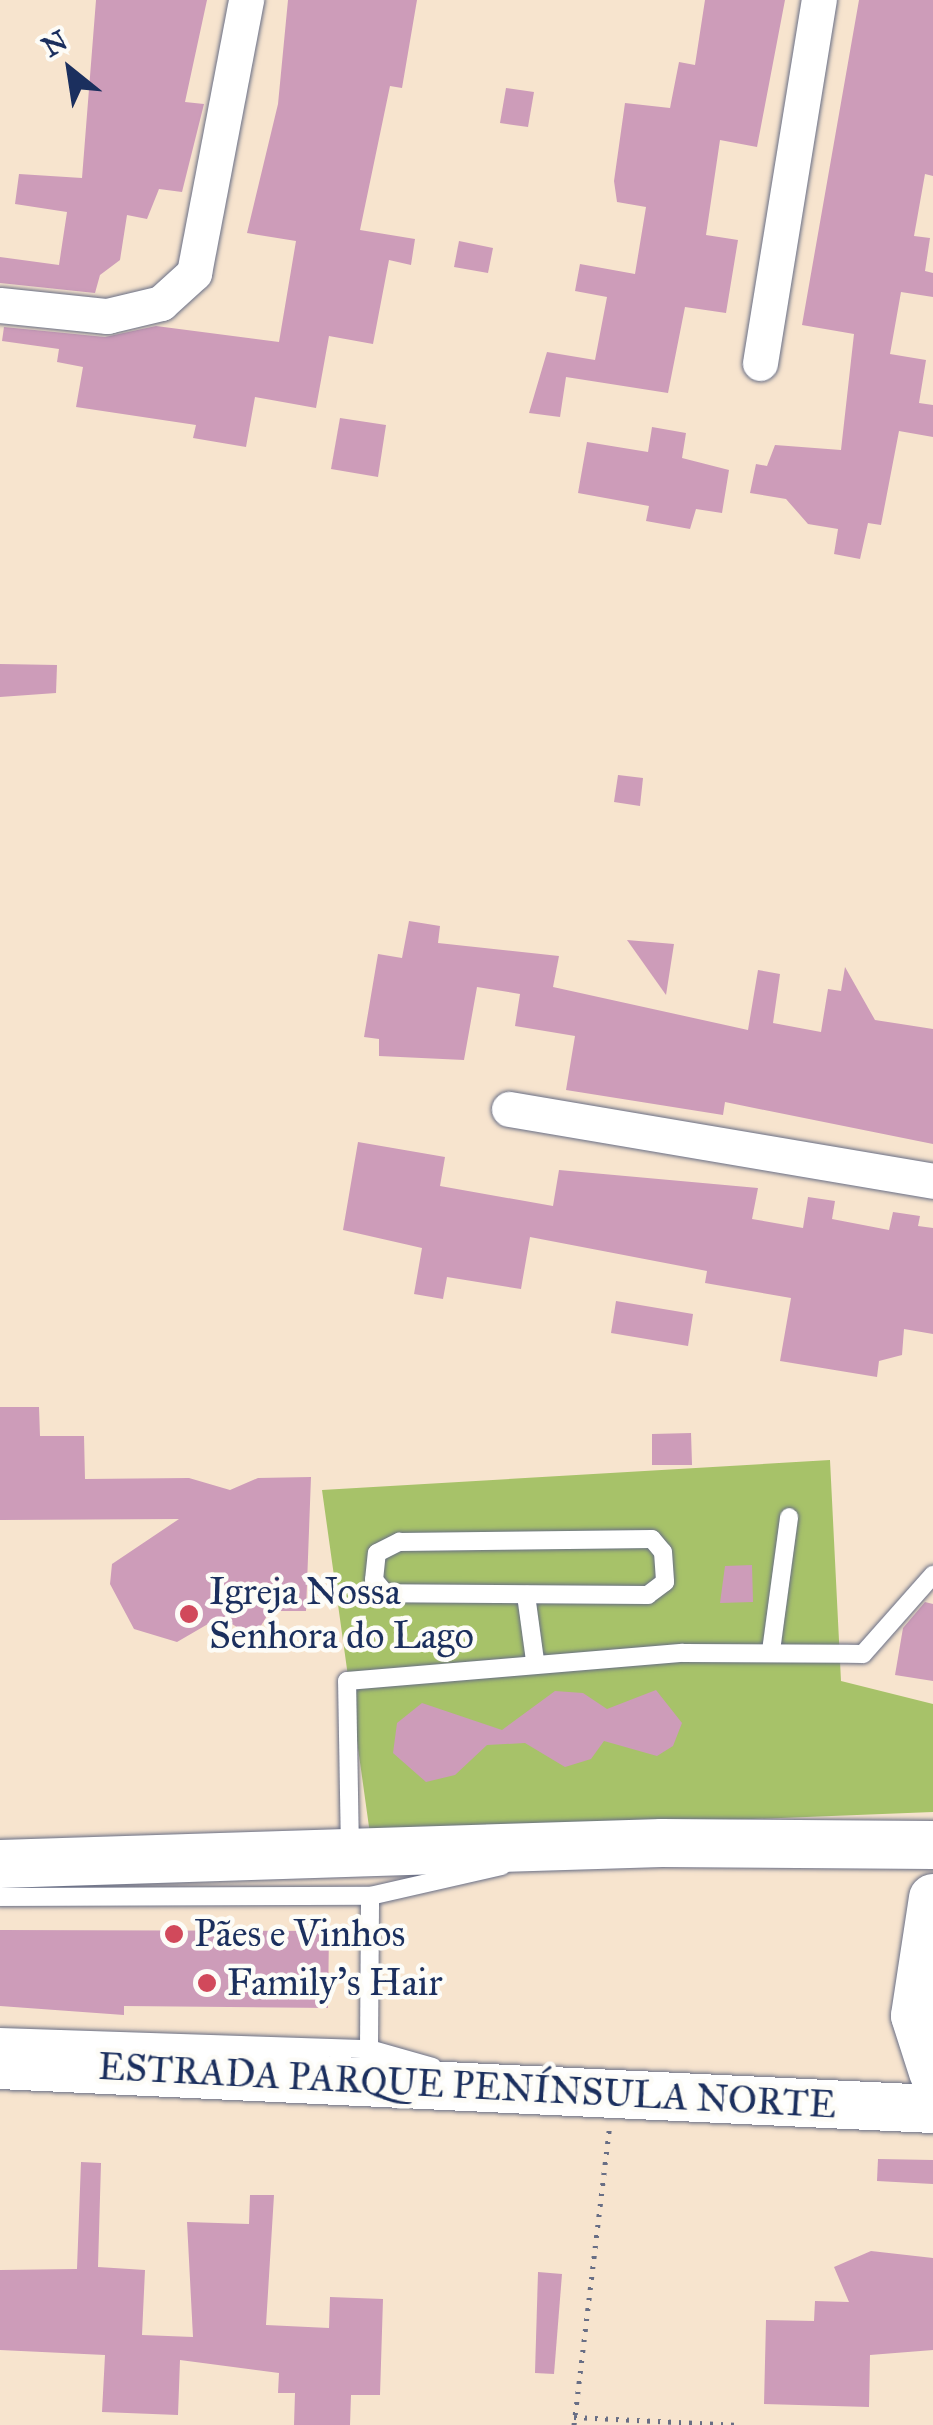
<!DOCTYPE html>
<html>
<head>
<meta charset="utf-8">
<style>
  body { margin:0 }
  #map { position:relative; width:933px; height:2425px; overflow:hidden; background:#f7e4ce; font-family:"IM FELL Great Primer",serif }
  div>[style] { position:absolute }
  .green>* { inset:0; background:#a7c269 }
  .building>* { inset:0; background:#cd9cb9 }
  .path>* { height:5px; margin-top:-2.5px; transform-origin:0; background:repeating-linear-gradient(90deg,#686e85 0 2.5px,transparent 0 10.5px) }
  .roads { filter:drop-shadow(0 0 2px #686e85) drop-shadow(0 0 2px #686e85) }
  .lane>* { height:18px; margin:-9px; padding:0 9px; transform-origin:9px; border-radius:9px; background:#fff }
  .street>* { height:35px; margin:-17.5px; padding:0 17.5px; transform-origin:17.5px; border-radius:17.5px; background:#fff }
  .secondary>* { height:48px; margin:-24px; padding:0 24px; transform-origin:24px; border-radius:24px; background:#fff }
  .dots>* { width:28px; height:28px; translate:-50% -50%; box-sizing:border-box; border:5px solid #fdfcf7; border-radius:50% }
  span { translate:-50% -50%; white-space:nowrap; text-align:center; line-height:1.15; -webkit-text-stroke:9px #fdfcf7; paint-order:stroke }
  .poi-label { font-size:38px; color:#1b2f5e }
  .left { translate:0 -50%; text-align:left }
  .street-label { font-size:38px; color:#1b2f5e }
  .north { position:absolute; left:20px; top:20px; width:100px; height:100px; -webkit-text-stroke:8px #fdfcf7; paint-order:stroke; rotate:330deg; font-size:28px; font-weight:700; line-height:40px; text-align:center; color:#1b2f5e }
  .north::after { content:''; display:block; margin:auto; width:35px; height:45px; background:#1b2f5e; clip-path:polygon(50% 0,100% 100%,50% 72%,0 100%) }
</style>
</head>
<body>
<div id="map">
  <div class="green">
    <div style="clip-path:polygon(830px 1460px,841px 1681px,933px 1704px,933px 1812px,370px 1834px,322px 1490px)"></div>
  </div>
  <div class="building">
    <div style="clip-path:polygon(96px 0,207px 0,185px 102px,204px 104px,182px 192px,159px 189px,147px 219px,127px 215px,120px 260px,100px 275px,95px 293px,0 283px,0 257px,59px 265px,67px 212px,15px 204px,19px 174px,82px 178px)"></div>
    <div style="clip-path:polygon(288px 0,417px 0,402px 88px,390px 86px,360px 230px,415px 239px,411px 265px,389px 260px,373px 344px,329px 336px,316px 408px,255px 397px,246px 447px,193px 438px,196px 425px,76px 407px,83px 367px,57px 362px,59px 349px,2px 341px,4px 327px,105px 337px,156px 326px,279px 342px,296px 241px,247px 233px,278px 104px)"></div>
    <div style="clip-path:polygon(705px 0,785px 0,757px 147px,720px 140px,706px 235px,738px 240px,726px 313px,685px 307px,668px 393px,566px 377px,560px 417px,529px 413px,547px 352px,595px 360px,607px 297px,575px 291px,580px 264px,635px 274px,646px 207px,617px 202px,614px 181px,625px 103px,670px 108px,679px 62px,695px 65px)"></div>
    <div style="clip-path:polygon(859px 0,933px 0,933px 176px,925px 174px,914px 236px,930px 238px,925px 271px,933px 273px,933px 297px,901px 292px,890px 354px,926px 360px,919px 403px,933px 405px,933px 437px,899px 431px,881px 525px,868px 523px,860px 559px,834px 554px,838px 529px,808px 524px,786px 499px,750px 493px,756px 464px,767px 466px,775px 445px,841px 450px,854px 334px,802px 325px)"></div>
    <div style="clip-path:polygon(506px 88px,534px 92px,528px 127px,500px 123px)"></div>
    <div style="clip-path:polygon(459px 241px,493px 248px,488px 273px,454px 267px)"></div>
    <div style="clip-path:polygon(340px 418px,386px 425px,378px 477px,331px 469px)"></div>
    <div style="clip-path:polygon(652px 427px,686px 433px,682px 458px,729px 470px,722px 513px,696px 509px,690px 529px,646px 521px,649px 506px,578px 493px,587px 442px,648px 452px)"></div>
    <div style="clip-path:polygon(0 664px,57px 665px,56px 693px,0 697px)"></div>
    <div style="clip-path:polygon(618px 775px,643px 778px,640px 806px,614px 802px)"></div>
    <div style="clip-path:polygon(409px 921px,440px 926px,438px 943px,559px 956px,553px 987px,748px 1030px,758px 970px,780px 974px,773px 1023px,821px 1032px,828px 989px,841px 991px,845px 967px,875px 1020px,933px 1029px,933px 1144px,725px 1102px,723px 1115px,566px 1090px,575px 1036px,515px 1026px,520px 994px,477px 987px,464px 1060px,379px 1056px,379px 1039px,364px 1037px,378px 954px,402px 958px)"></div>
    <div style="clip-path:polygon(627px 940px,674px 944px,666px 995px)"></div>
    <div style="clip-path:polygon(358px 1142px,445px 1157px,440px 1186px,553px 1206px,559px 1170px,758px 1188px,752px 1219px,803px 1228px,808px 1197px,835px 1201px,832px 1219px,889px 1230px,893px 1212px,920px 1216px,918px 1226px,933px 1228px,933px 1334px,904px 1329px,902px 1355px,879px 1361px,877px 1377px,780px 1361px,791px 1298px,705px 1283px,707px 1271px,530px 1237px,521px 1289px,447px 1277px,443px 1299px,414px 1294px,422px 1248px,343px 1230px)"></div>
    <div style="clip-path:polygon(616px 1301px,693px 1314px,688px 1346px,611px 1333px)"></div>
    <div style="clip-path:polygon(0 1407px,39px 1407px,40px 1436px,84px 1436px,85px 1479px,189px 1478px,230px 1490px,258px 1478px,311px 1477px,306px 1611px,270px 1611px,254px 1637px,220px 1617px,177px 1642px,134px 1629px,110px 1584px,112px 1564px,179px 1519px,0 1520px)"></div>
    <div style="clip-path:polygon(691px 1433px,692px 1465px,652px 1465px,652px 1434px)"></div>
    <div style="clip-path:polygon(752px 1565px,753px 1602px,720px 1603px,725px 1566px)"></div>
    <div style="clip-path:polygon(925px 1602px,933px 1604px,933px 1681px,895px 1675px,903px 1628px)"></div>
    <div style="clip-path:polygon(656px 1690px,682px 1723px,673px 1746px,657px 1756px,604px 1741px,591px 1759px,565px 1767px,525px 1743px,487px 1745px,455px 1775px,426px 1782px,393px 1753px,397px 1723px,422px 1703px,502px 1730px,555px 1691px,583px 1693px,607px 1709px)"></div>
    <div style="clip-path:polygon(0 1930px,329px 1931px,328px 2008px,124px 2006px,124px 2015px,0 2006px)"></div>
    <div style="clip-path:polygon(878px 2159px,933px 2160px,933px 2184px,877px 2181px)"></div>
    <div style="clip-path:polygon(81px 2162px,101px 2163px,98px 2267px,145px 2270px,142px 2335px,193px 2337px,187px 2222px,249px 2224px,250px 2195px,274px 2195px,266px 2325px,329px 2328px,330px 2297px,383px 2299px,380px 2395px,351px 2395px,350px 2425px,294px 2425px,295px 2393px,278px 2393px,279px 2373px,180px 2360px,178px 2415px,102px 2412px,105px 2355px,0 2350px,0 2270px,77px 2269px)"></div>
    <div style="clip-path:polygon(871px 2251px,933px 2258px,933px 2350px,870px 2355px,869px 2407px,764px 2404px,766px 2320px,814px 2321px,815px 2301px,849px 2302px,834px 2267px)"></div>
    <div style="clip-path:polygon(538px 2272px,562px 2274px,554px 2374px,535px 2373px)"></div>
  </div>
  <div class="path">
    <div style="left:574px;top:2417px;width:161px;rotate:2.8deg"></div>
    <div style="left:574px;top:2425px;width:297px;rotate:-83.2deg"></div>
  </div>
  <div class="roads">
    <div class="lane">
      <div style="left:652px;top:1539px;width:17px;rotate:50deg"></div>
      <div style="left:663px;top:1552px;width:30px;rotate:86deg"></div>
      <div style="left:665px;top:1582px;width:21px;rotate:143deg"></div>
      <div style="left:648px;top:1595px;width:263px;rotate:-179.6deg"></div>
      <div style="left:385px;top:1593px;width:17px;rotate:-130deg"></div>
      <div style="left:374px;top:1580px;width:27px;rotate:-84deg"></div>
      <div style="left:377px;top:1553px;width:25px;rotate:-27deg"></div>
      <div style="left:399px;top:1542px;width:253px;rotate:-0.7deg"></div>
      <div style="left:526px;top:1595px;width:67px;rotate:82.2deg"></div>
      <div style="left:771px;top:1651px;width:135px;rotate:-82.3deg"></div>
      <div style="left:350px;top:1850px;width:169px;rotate:-91deg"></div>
      <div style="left:347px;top:1681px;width:337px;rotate:-4.8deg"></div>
      <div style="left:683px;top:1653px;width:180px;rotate:0.3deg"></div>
      <div style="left:863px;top:1654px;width:106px;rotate:-48.5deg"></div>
      <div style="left:0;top:1897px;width:370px;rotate:-0.2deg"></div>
      <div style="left:370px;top:1896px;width:135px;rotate:-12.8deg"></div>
      <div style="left:0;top:2037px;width:369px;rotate:1.9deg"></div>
      <div style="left:369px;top:2049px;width:66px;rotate:15.7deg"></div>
      <div style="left:369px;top:2049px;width:153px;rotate:-89.6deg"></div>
    </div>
    <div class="street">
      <div style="left:0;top:305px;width:108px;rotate:5.9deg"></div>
      <div style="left:107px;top:316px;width:56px;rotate:-13.5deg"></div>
      <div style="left:161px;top:303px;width:45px;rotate:-42.3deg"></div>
      <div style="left:194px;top:273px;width:278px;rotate:-79.2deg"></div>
      <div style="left:760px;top:363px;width:368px;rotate:-80.8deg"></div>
      <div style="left:509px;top:1109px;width:430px;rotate:9.6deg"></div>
    </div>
    <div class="secondary">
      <div style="left:0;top:1864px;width:662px;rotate:-1.82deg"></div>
      <div style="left:662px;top:1843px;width:271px;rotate:0.4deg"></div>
      <div style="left:933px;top:1898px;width:119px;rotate:98.7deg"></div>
      <div style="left:915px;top:2016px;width:59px;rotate:72.2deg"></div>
      <div style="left:0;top:2065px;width:934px;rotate:2.7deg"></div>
    </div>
  </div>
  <div class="dots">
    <div style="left:189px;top:1614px;background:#d1495b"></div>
    <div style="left:174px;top:1934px;background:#d1495b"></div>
    <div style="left:207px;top:1983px;background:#d1495b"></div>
  </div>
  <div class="poi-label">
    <span class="left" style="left:209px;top:1614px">Igreja Nossa<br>Senhora do Lago</span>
    <span class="left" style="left:194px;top:1934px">Pães e Vinhos</span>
    <span class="left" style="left:227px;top:1983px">Family's Hair</span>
  </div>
  <div class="street-label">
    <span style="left:467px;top:2086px;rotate:3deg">ESTRADA PARQUE PENÍNSULA NORTE</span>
  </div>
  <div class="north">N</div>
</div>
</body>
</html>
